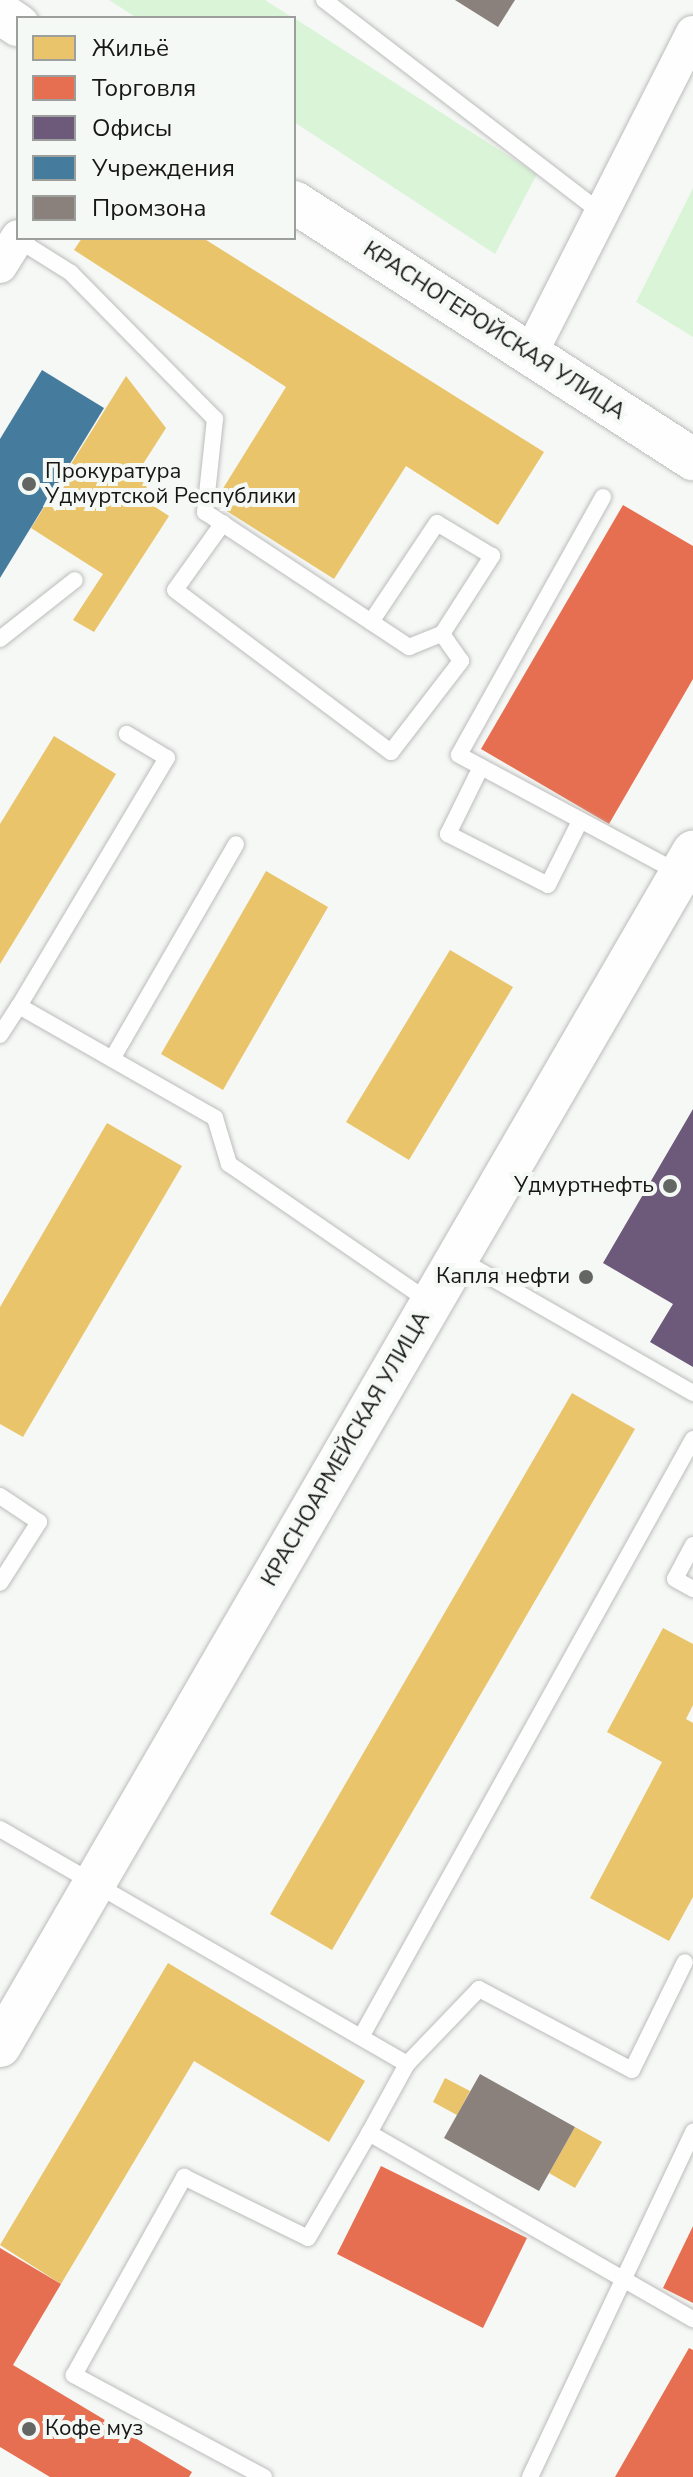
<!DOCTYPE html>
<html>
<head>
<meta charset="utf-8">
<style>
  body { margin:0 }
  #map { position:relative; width:693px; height:2477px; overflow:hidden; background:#f6f8f6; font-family:"Nunito Sans",sans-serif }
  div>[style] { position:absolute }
  .green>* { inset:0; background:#daf4d8 }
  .homes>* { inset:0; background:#e9c46a }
  .shops>* { inset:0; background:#e76f51 }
  .offices>* { inset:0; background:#6d597a }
  .public>* { inset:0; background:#457b9d }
  .industry>* { inset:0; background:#8a817c }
  .roads { filter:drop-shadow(0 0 2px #bbbcbb) drop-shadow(0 0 2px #bbbcbb) }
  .service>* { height:16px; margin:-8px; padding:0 8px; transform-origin:8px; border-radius:8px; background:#fefefe }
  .minor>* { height:34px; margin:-17px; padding:0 17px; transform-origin:17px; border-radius:17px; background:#fefefe }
  .tertiary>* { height:42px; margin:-21px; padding:0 21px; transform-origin:21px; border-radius:21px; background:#fefefe }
  .dots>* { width:22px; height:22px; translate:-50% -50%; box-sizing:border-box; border:4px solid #f5f9f5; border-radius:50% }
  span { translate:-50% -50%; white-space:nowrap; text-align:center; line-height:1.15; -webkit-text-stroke:8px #f5f9f5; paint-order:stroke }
  .street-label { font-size:22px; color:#161716 }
  .poi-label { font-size:22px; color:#161716 }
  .left { translate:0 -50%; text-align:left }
  .right { translate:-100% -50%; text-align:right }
  .legend { position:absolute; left:16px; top:16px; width:280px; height:224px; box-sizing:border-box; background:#f5f9f5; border:2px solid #9c9f9c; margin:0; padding:10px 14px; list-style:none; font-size:24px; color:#161716 }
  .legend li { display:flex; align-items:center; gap:16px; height:40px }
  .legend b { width:40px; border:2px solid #9c9f9c }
</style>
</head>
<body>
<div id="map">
  <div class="green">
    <div style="clip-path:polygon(109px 0,265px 0,293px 18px,137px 18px)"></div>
    <div style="clip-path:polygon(294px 18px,537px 174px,495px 254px,294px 122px)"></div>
    <div style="clip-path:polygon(693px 188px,693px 337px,636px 302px)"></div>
  </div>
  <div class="homes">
    <div style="clip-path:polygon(82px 238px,203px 238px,544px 452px,498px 525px,406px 466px,334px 579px,214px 503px,286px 387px,74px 250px)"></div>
    <div style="clip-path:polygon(126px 376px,166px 428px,143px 464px,149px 503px,169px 516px,94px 632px,73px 620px,103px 574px,31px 528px)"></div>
    <div style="clip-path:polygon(54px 736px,116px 774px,0 964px,0 824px)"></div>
    <div style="clip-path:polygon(266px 871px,328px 907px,223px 1090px,161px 1054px)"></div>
    <div style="clip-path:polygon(450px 950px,513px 987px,409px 1160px,346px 1122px)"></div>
    <div style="clip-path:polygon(107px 1123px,182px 1166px,23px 1437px,0 1424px,0 1307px)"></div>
    <div style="clip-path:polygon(572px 1393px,635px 1429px,332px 1950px,270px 1914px)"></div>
    <div style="clip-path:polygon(663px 1628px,693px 1644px,693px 1705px,686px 1719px,693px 1723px,693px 1897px,669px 1941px,590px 1898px,662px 1762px,607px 1732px)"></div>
    <div style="clip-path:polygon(168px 1963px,365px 2081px,329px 2142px,194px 2061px,61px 2284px,0 2245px)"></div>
    <div style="clip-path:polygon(445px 2078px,470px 2091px,457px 2115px,433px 2102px)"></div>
    <div style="clip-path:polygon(575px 2127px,602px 2142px,575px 2188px,549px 2173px)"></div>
  </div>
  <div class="shops">
    <div style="clip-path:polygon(623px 505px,693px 546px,693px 679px,609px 824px,481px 749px)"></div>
    <div style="clip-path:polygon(381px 2166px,527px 2238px,483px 2328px,337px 2254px)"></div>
    <div style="clip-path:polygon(693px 2226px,693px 2303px,663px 2288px)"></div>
    <div style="clip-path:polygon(0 2248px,61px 2284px,13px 2365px,192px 2472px,189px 2477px,50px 2477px,0 2447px)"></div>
    <div style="clip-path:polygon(689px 2348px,693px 2350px,693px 2477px,615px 2477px)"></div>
  </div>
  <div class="offices">
    <div style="clip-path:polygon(693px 1109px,693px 1367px,650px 1342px,673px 1304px,603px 1263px)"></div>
  </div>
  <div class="public">
    <div style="clip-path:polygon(42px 370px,104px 408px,0 578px,0 439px)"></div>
  </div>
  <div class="industry">
    <div style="clip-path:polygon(455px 0,515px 0,498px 27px)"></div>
    <div style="clip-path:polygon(480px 2074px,575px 2127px,539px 2191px,444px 2138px)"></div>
  </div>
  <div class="roads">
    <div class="service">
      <div style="left:324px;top:0;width:350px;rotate:37.5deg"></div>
      <div style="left:17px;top:239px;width:64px;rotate:32.2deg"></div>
      <div style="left:71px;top:273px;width:205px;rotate:45.4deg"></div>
      <div style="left:215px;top:419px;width:94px;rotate:96.1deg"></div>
      <div style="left:205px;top:512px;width:245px;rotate:33.5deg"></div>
      <div style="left:409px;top:647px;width:35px;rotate:-22deg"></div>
      <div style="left:442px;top:634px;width:93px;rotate:-57.3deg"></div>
      <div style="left:492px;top:556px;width:64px;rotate:-149deg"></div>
      <div style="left:437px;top:523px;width:119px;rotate:123.7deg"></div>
      <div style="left:603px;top:497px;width:295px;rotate:119.2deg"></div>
      <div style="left:459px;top:755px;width:250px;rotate:28.2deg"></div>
      <div style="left:223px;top:523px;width:82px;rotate:125.6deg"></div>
      <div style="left:175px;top:590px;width:270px;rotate:36.9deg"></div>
      <div style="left:391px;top:752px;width:115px;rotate:-52.4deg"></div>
      <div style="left:461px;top:661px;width:33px;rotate:-125deg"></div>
      <div style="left:0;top:639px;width:95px;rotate:-38.2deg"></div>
      <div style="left:481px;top:767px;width:75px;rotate:116.2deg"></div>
      <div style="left:448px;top:834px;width:112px;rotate:27deg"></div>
      <div style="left:548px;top:885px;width:72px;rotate:-63.4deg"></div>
      <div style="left:19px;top:1006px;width:289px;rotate:-59.2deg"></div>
      <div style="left:167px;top:758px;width:47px;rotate:-149deg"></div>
      <div style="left:0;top:1035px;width:35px;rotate:-57deg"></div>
      <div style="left:19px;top:1006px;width:226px;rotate:29.7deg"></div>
      <div style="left:215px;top:1118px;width:48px;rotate:73.1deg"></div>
      <div style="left:229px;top:1164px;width:244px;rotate:34.5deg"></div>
      <div style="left:112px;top:1059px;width:248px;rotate:-60deg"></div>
      <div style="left:459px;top:1259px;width:270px;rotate:29.8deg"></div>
      <div style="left:0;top:1496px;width:47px;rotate:33.7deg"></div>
      <div style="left:39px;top:1522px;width:72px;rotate:122.6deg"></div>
      <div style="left:693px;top:1545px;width:38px;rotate:118deg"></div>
      <div style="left:675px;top:1579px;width:21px;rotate:29deg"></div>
      <div style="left:0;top:1829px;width:470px;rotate:30deg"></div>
      <div style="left:407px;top:2064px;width:79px;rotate:118.8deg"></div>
      <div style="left:369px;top:2133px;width:374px;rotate:29.9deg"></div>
      <div style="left:361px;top:2037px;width:684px;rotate:-60.96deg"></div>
      <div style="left:407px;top:2064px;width:104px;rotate:-46.2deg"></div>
      <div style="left:479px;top:1989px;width:173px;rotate:27.9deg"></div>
      <div style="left:632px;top:2070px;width:120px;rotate:-63.9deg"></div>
      <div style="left:264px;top:2477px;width:216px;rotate:-151.8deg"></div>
      <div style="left:74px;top:2375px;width:227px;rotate:-60.9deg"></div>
      <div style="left:184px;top:2177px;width:138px;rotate:26.2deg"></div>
      <div style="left:308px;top:2238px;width:121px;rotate:-59.8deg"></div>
      <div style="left:530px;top:2477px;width:382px;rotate:-64.7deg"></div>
    </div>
    <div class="minor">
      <div style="left:0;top:266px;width:34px;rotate:-58deg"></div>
      <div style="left:530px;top:354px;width:360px;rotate:-63.1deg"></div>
    </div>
    <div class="tertiary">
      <div style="left:0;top:13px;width:22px;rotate:34deg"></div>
      <div style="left:294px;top:202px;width:475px;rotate:32.8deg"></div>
      <div style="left:0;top:2046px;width:1381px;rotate:-59.87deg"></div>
    </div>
  </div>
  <div class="dots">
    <div style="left:29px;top:484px;background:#646664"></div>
    <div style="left:670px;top:1186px;background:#646664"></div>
    <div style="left:586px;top:1277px;background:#646664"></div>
    <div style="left:29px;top:2429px;background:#646664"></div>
  </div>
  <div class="street-label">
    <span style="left:494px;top:331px;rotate:33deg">КРАСНОГЕРОЙСКАЯ УЛИЦА</span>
    <span style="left:346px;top:1449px;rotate:-60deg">КРАСНОАРМЕЙСКАЯ УЛИЦА</span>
  </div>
  <div class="poi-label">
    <span class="left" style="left:45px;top:484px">Прокуратура<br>Удмуртской Республики</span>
    <span class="right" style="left:654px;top:1186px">Удмуртнефть</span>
    <span class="right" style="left:570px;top:1277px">Капля нефти</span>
    <span class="left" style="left:45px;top:2429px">Кофе муз</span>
  </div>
  <ul class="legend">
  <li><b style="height:22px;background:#e9c46a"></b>Жильё</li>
  <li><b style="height:22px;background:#e76f51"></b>Торговля</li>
  <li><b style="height:22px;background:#6d597a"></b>Офисы</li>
  <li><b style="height:22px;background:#457b9d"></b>Учреждения</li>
  <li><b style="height:22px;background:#8a817c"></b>Промзона</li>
  </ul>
</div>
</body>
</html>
